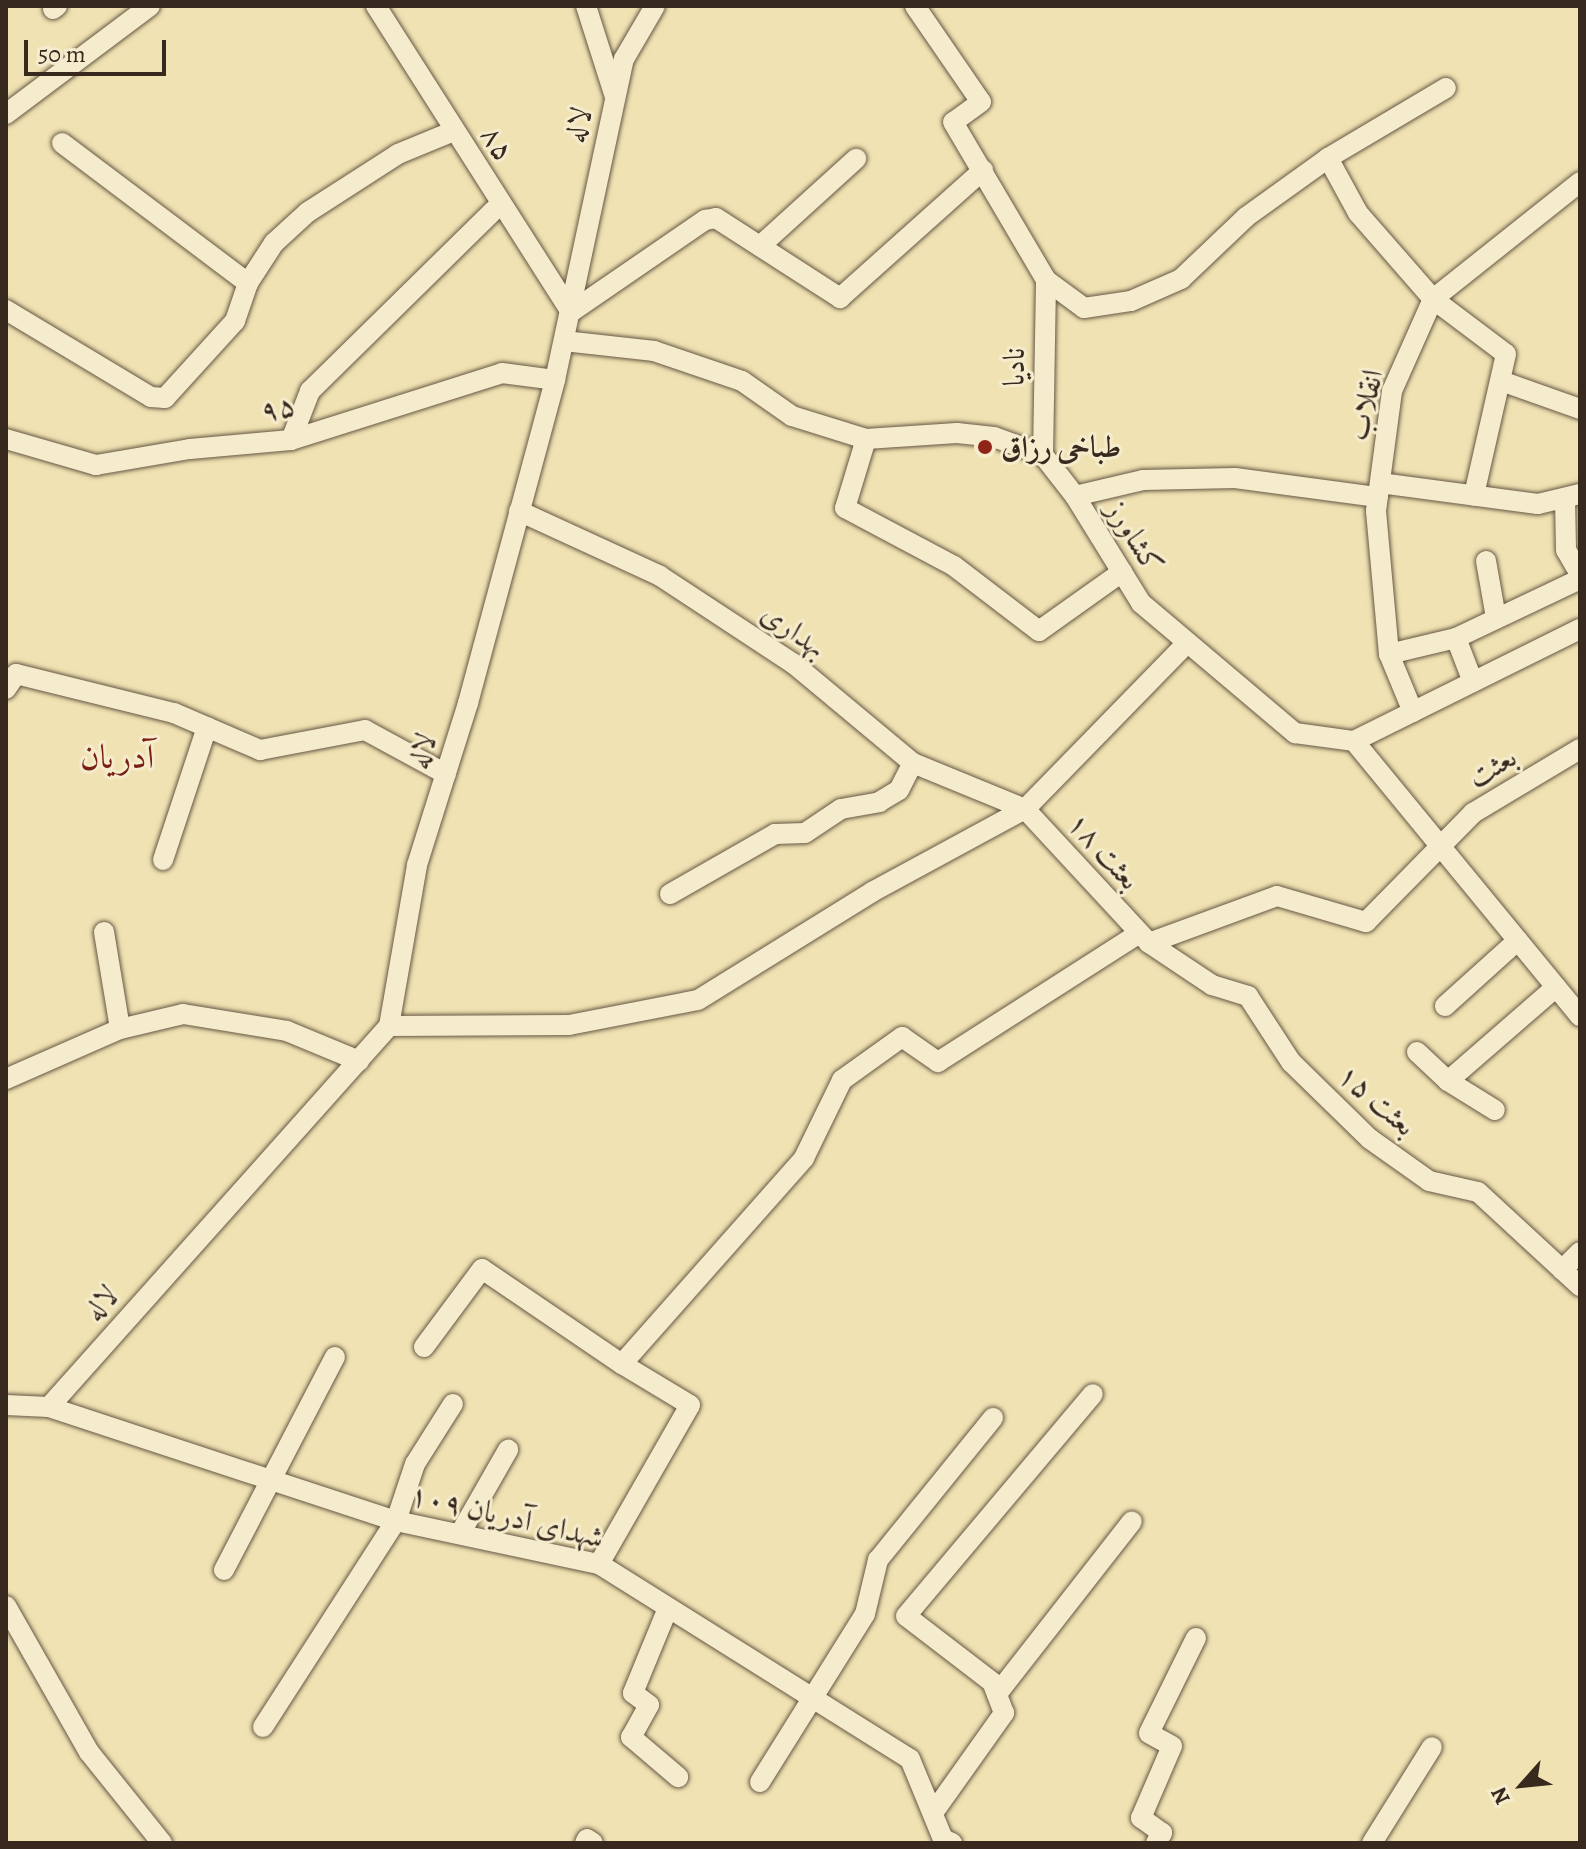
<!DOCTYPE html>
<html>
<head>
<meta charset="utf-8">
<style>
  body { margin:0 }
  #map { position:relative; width:1586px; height:1849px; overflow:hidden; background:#f0e2b2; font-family:Alegreya,Amiri,serif }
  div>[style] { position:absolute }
  .roads { filter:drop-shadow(0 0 2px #665744) drop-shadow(0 0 2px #665744) }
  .minor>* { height:20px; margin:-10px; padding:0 10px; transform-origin:10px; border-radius:10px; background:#f5eccd }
  .dots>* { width:22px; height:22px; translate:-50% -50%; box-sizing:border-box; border:4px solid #f5eccd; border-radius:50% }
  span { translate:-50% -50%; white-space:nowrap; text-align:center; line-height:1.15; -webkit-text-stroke:6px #f5eccd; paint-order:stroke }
  .street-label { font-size:30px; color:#38291f }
  .poi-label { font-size:30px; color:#38291f; font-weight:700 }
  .left { translate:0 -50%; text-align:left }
  .quarter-label { font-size:34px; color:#7a1f14 }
  .frame { position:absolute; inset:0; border:8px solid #38291f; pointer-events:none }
  .north { position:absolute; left:1482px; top:1745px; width:80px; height:80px; -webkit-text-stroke:6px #f5eccd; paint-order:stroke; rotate:243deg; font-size:22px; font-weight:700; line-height:32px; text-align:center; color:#38291f }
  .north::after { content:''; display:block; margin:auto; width:28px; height:36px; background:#38291f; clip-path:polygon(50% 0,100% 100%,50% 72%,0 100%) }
  .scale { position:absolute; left:24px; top:40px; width:142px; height:36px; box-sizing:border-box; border:4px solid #38291f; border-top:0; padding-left:10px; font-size:24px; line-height:28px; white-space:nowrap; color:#38291f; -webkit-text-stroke:6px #f5eccd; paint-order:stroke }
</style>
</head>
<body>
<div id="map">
  <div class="roads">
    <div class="minor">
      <div style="left:376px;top:6px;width:363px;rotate:57.5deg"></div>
      <div style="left:586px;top:6px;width:96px;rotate:72.3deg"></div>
      <div style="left:915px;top:6px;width:116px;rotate:55.5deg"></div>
      <div style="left:981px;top:102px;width:34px;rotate:144deg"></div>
      <div style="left:953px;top:122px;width:183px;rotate:59.5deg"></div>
      <div style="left:1046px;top:280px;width:47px;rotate:36.4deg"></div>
      <div style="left:1084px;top:308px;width:48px;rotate:-8.5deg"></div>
      <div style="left:1131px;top:301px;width:55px;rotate:-23.7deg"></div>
      <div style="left:1181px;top:279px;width:90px;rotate:-43.6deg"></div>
      <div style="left:1246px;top:217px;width:101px;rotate:-35.7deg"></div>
      <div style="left:1328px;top:158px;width:137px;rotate:-30.7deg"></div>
      <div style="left:53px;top:9px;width:5px;rotate:-37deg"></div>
      <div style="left:6px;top:114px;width:180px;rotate:-36.9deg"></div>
      <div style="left:62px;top:143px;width:233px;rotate:37deg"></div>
      <div style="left:1328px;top:158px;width:63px;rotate:61.4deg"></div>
      <div style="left:1358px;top:213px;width:114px;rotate:48.9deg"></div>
      <div style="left:1433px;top:299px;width:91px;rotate:37deg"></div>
      <div style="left:1506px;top:354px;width:145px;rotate:102.8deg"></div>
      <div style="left:760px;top:246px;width:130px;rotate:-42.2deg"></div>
      <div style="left:6px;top:310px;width:169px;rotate:31deg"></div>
      <div style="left:151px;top:397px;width:14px;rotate:4deg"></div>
      <div style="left:165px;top:398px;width:104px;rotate:-47.7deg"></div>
      <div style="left:235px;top:321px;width:40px;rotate:-71.1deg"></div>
      <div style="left:248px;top:283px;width:48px;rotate:-57deg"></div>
      <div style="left:274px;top:243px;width:46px;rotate:-42.4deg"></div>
      <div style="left:308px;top:212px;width:107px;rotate:-32.8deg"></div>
      <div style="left:398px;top:154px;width:61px;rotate:-22.3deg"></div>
      <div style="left:571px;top:312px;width:163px;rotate:-34.5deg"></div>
      <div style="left:705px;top:220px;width:11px;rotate:-10deg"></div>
      <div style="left:716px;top:218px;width:148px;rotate:32.8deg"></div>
      <div style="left:840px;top:298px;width:192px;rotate:-41.8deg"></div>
      <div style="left:564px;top:341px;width:91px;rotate:6.3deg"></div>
      <div style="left:654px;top:351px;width:93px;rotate:18.8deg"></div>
      <div style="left:742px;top:381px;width:61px;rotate:35deg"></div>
      <div style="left:792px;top:416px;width:77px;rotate:17.3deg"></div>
      <div style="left:866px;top:439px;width:91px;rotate:-3.8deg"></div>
      <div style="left:957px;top:433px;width:37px;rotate:6deg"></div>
      <div style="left:994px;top:437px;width:52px;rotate:20.2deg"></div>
      <div style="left:1043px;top:455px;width:52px;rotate:52deg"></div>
      <div style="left:1075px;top:496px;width:126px;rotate:58.3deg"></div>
      <div style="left:1141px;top:603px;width:202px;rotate:40.2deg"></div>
      <div style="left:1295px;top:733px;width:60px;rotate:7.7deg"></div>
      <div style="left:1354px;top:741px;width:252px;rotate:-26.4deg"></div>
      <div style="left:1501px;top:381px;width:84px;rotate:19.5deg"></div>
      <div style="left:6px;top:439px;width:94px;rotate:16.1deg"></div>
      <div style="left:96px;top:465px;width:95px;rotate:-9.7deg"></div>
      <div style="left:190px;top:449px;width:101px;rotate:-5.1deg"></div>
      <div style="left:291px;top:440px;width:221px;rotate:-17.6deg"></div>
      <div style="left:502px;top:373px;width:53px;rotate:7.5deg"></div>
      <div style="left:866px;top:439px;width:72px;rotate:106.9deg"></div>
      <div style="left:845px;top:508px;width:123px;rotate:28deg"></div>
      <div style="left:954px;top:566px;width:107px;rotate:37.4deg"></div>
      <div style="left:1039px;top:631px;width:102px;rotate:-35.4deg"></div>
      <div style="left:291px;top:440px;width:53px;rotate:-68.8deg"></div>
      <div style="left:310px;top:391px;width:268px;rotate:-44.5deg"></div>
      <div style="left:1043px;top:455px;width:175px;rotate:-89deg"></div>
      <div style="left:1380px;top:483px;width:159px;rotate:7.6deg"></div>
      <div style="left:1538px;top:504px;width:43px;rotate:-13.4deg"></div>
      <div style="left:1075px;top:496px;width:70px;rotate:-13.2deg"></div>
      <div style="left:1143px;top:480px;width:92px;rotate:-1.2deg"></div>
      <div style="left:1235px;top:478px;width:144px;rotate:7.6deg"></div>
      <div style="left:1565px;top:498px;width:52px;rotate:88.9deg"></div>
      <div style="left:1566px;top:550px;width:28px;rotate:60deg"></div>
      <div style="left:519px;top:511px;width:155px;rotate:24.7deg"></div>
      <div style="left:660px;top:576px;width:160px;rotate:33.3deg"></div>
      <div style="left:794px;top:664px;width:155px;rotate:39.8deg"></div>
      <div style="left:913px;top:763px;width:121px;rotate:22.3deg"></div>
      <div style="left:1025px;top:809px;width:183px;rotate:47.2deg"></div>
      <div style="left:1149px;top:943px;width:136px;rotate:-20.2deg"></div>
      <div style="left:1277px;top:896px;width:93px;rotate:16.3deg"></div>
      <div style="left:1366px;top:922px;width:153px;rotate:-45.5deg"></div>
      <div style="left:1473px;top:813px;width:125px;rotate:-30.9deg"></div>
      <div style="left:1486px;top:561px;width:58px;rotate:80deg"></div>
      <div style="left:1456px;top:638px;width:47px;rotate:68.9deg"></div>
      <div style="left:1389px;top:654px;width:69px;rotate:-13.4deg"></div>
      <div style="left:1456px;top:638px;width:137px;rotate:-25.4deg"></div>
      <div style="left:6px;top:689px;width:18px;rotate:-56deg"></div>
      <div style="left:16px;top:674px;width:163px;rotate:13.9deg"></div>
      <div style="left:174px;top:713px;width:94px;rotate:23.3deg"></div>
      <div style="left:260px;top:750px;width:107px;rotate:-10.8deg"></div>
      <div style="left:365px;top:730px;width:92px;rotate:28.5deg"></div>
      <div style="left:1413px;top:712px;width:63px;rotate:-112.5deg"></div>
      <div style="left:1389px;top:654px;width:144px;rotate:-95.2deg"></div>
      <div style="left:1376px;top:511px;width:121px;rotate:-82.4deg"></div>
      <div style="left:1392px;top:391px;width:101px;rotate:-66deg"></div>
      <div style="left:1433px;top:299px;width:188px;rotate:-38.5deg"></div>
      <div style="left:1354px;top:741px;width:356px;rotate:50.6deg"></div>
      <div style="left:163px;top:860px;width:140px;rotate:-71.7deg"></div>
      <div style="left:670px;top:894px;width:121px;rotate:-29.7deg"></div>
      <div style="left:775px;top:834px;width:30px;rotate:-2deg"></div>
      <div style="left:805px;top:833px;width:43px;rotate:-33.7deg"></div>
      <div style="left:841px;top:809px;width:39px;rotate:-10deg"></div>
      <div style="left:879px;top:802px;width:23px;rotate:-31deg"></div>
      <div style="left:899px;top:790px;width:30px;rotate:-63deg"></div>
      <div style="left:104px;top:932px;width:98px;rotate:80.6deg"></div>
      <div style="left:1149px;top:943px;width:76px;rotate:33.7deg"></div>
      <div style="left:1212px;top:985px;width:38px;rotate:17deg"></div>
      <div style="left:1248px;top:996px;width:79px;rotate:56.9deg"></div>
      <div style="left:1291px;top:1062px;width:110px;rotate:44.3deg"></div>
      <div style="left:1370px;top:1139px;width:72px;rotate:35.4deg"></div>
      <div style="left:1429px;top:1181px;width:50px;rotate:12.7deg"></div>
      <div style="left:1478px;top:1192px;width:139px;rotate:42.7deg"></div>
      <div style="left:1445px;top:1006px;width:98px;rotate:-42.1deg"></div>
      <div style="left:389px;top:1026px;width:180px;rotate:-0.3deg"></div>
      <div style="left:569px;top:1025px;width:131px;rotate:-11deg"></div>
      <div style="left:698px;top:1000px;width:205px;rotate:-31.8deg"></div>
      <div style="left:872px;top:892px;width:174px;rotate:-28.5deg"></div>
      <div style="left:1025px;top:809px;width:232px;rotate:-45.7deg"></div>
      <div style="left:1417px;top:1052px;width:42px;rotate:43.1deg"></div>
      <div style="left:1448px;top:1081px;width:55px;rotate:31.7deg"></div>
      <div style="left:6px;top:1079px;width:124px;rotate:-23.7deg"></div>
      <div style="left:120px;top:1029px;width:65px;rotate:-13.4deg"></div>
      <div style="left:183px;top:1014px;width:105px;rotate:9.3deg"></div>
      <div style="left:287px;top:1031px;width:78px;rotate:22.6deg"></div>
      <div style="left:1448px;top:1081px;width:143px;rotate:-41deg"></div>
      <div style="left:1562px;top:1270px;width:25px;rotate:-45deg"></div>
      <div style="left:424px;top:1347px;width:97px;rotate:-53.4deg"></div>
      <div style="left:482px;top:1269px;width:169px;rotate:34.2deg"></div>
      <div style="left:6px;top:1405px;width:43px;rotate:2.7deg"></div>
      <div style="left:49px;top:1407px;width:365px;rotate:18.2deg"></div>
      <div style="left:396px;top:1521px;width:208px;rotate:12deg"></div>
      <div style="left:599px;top:1564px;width:367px;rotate:32.1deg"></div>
      <div style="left:910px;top:1759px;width:87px;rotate:67.6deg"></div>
      <div style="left:943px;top:1839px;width:10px;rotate:24deg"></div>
      <div style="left:49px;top:1407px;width:511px;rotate:-48.25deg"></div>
      <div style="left:389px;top:1026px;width:163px;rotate:-80.1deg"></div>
      <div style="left:417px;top:865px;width:170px;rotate:-72.5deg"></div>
      <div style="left:468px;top:703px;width:335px;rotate:-74.9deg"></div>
      <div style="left:555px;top:380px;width:328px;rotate:-77.9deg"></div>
      <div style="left:624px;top:59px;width:61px;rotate:-59.7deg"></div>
      <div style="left:461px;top:1532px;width:95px;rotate:-60.2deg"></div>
      <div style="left:599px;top:1564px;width:183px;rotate:-60.2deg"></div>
      <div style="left:690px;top:1405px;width:79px;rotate:-148.9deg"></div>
      <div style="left:622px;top:1364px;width:275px;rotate:-48.5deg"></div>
      <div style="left:804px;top:1158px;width:87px;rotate:-64deg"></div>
      <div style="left:842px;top:1080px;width:74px;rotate:-35.6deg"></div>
      <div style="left:902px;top:1037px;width:44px;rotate:34.8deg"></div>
      <div style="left:938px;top:1062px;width:237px;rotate:-32.6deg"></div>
      <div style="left:224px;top:1570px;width:240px;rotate:-62.5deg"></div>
      <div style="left:6px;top:1606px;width:168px;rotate:60.4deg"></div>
      <div style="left:89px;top:1752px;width:117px;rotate:51.3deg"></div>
      <div style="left:668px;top:1608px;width:92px;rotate:112.4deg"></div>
      <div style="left:633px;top:1693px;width:20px;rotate:37deg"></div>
      <div style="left:649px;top:1705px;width:37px;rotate:119deg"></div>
      <div style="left:631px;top:1737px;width:62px;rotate:40.4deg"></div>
      <div style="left:997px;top:1694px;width:219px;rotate:-52deg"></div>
      <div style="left:263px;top:1727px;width:245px;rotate:-57.2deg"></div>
      <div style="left:396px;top:1521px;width:60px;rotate:-71.6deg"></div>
      <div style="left:415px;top:1464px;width:71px;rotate:-57.7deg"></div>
      <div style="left:760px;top:1782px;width:198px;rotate:-58deg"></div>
      <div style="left:865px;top:1614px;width:56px;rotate:-76.5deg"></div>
      <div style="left:878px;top:1560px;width:183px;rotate:-51deg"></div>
      <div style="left:933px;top:1813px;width:123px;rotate:-54.6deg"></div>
      <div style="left:1004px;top:1713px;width:33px;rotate:-111deg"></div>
      <div style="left:992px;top:1682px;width:108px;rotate:-142.5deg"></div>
      <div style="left:906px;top:1616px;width:290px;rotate:-49.9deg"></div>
      <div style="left:585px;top:1843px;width:4px;rotate:-63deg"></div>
      <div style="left:587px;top:1839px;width:7px;rotate:34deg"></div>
      <div style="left:1156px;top:1843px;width:12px;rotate:-59deg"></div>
      <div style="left:1162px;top:1833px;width:26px;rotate:-144deg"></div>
      <div style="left:1141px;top:1818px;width:78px;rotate:-66.7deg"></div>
      <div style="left:1172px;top:1746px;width:26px;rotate:-151deg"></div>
      <div style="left:1149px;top:1733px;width:106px;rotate:-63.7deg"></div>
      <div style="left:1372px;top:1843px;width:113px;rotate:-58deg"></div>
    </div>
  </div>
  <div class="dots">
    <div style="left:985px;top:447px;background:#8f2418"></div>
  </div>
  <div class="street-label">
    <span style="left:578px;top:125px;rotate:-77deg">لاله</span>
    <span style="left:498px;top:143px;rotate:57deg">۸۵</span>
    <span style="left:1014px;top:367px;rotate:-89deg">نادیا</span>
    <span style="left:1365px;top:405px;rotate:-77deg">انقلاب</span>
    <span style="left:278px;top:408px;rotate:-11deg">۹۵</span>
    <span style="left:1135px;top:537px;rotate:58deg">کشاورز</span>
    <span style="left:794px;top:630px;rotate:35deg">بهداری</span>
    <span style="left:422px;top:751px;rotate:-73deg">لاله</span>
    <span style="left:1492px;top:767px;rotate:-31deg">بعثت</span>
    <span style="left:1104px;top:851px;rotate:48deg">بعثت ۱۸</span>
    <span style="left:1377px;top:1100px;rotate:41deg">بعثت ۱۵</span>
    <span style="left:101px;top:1303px;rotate:-48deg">لاله</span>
    <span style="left:507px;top:1516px;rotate:13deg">شهدای آدریان ۱۰۹</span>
  </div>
  <div class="poi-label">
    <span class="left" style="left:1001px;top:447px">طباخی رزاق</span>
  </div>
  <div class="quarter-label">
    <span style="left:117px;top:757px">آدریان</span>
  </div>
  <div class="frame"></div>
  <div class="north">N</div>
  <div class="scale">50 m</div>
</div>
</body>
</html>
